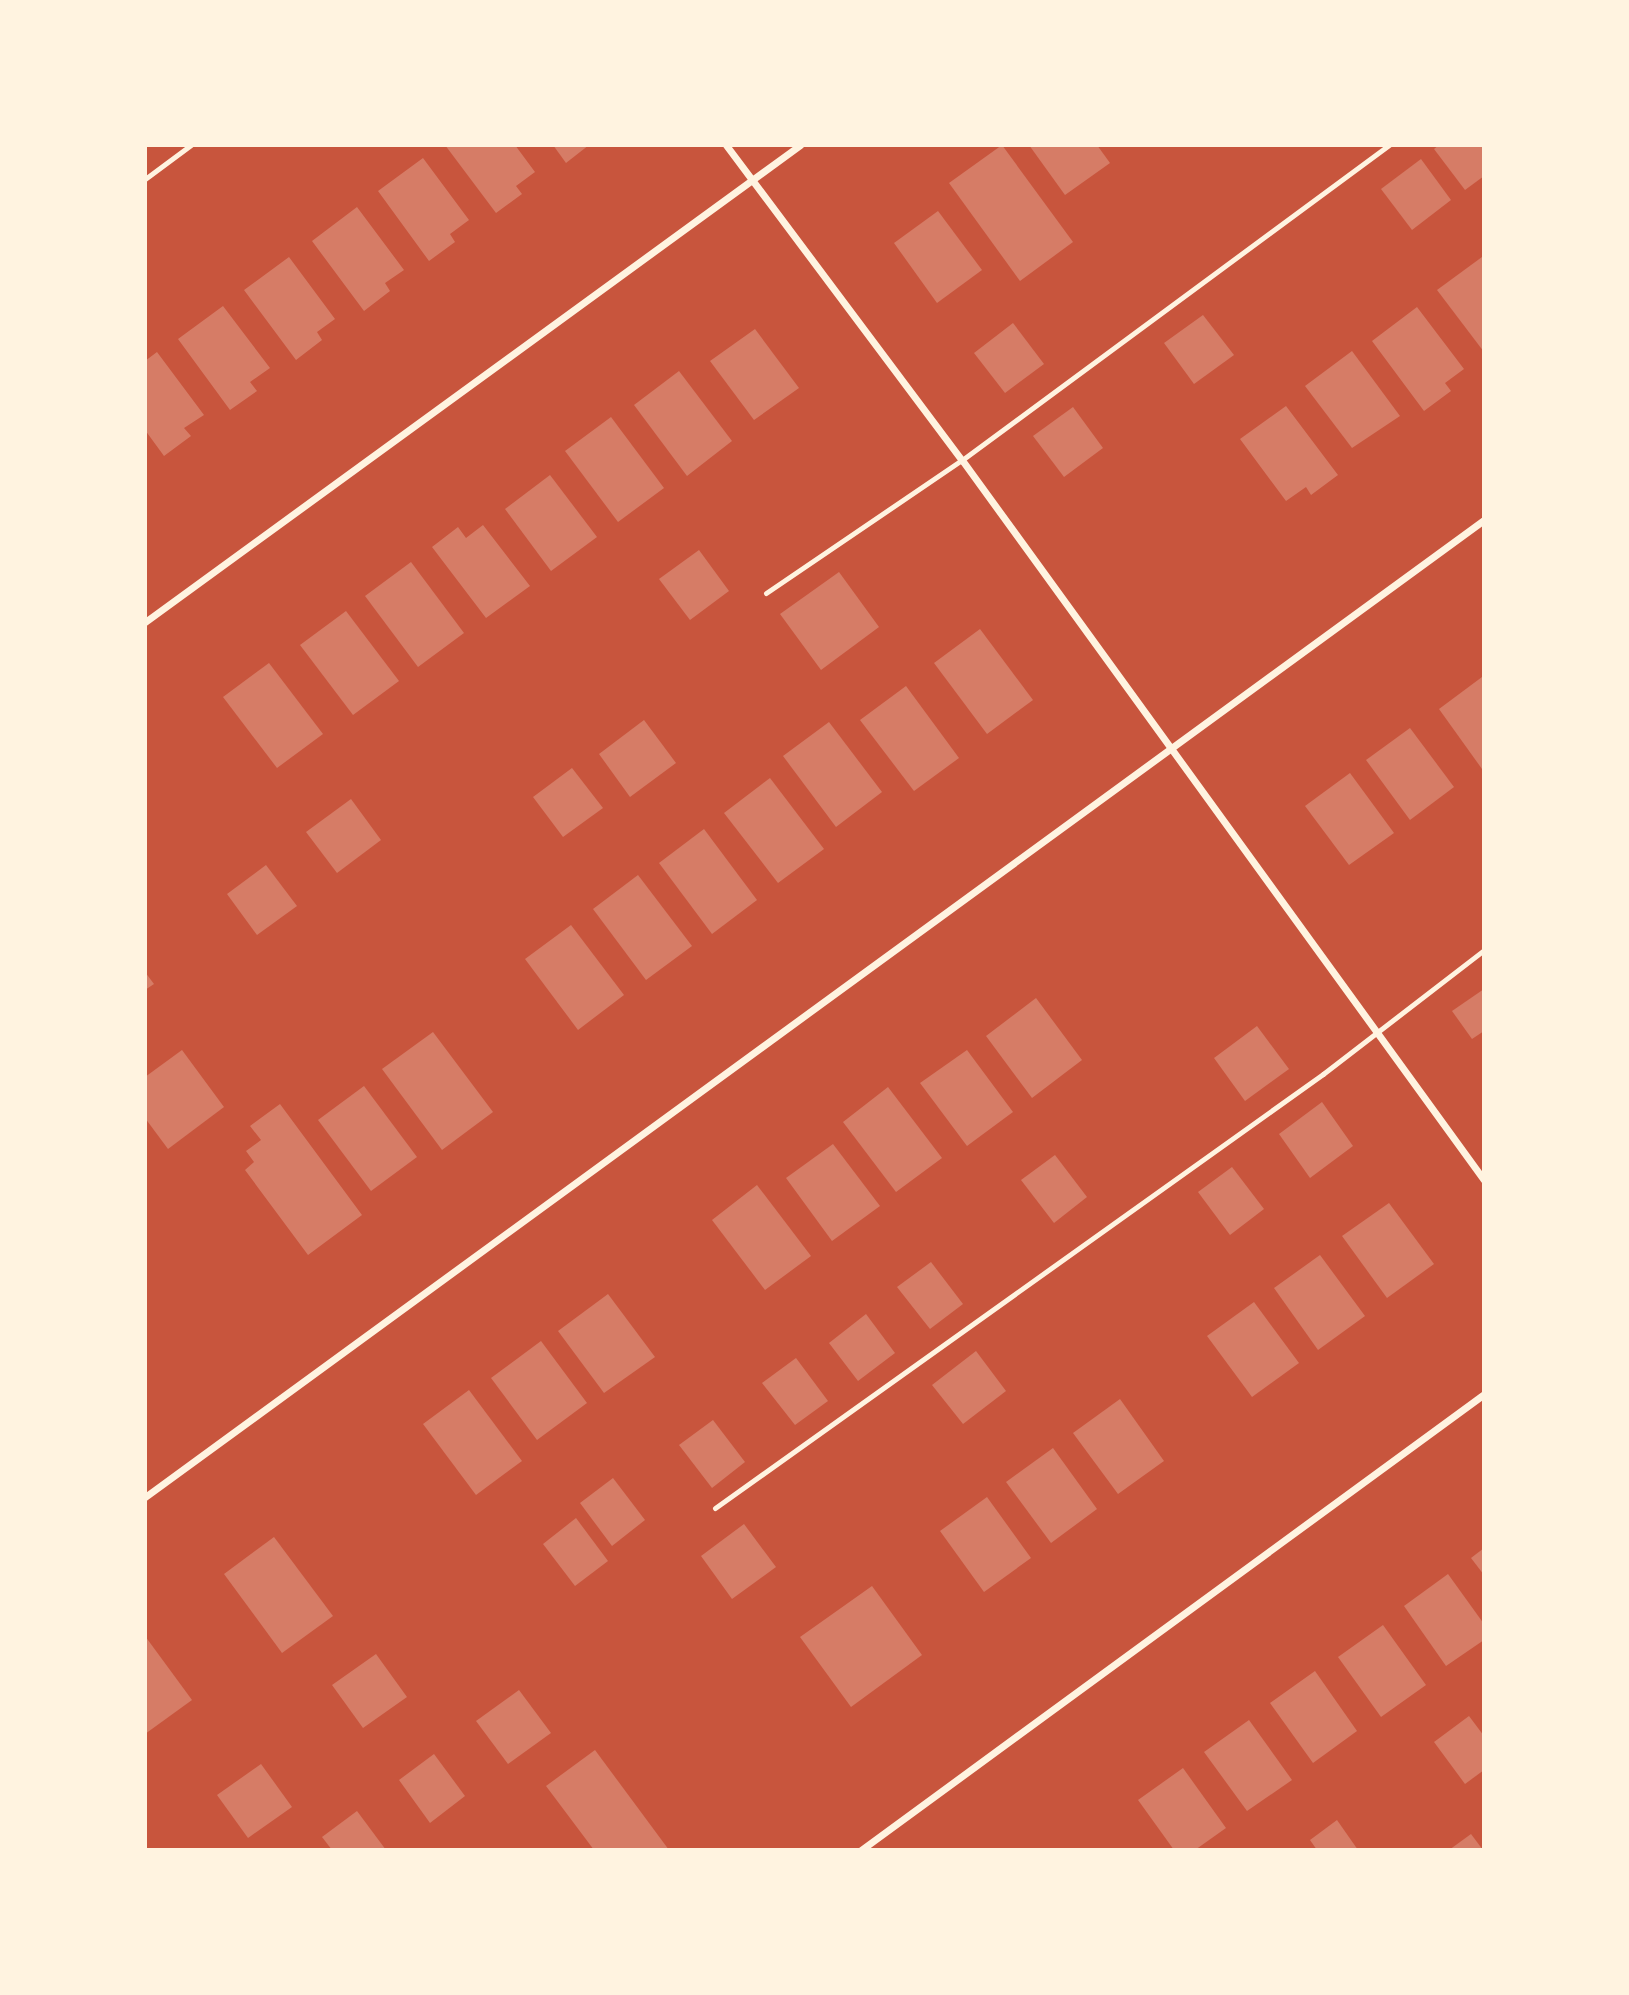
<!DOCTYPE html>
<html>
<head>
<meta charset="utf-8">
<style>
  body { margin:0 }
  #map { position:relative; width:1629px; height:1995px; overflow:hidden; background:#c8553d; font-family:"Zilla Slab",serif }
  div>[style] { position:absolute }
  .building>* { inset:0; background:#d67c66 }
  .service>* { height:5px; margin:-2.5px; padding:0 2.5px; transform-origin:2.5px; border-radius:2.5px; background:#fff3e0 }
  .minor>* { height:7px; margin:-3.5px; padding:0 3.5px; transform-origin:3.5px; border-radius:3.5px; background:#fff3e0 }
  span { translate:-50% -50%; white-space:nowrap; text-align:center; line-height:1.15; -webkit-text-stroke:5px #fff3e0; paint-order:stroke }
  .frame { position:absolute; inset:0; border:147px solid #fff3e0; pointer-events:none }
</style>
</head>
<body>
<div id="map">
  <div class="building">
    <div style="clip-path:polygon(445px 145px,515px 145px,535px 172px,516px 186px,522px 194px,496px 213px)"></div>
    <div style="clip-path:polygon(553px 145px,589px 145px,566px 163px)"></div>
    <div style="clip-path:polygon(1002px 145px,1073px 242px,1020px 281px,949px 183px)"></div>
    <div style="clip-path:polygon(1029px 145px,1097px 145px,1110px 163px,1065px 195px)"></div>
    <div style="clip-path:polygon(1439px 145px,1484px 145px,1484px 176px,1465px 190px,1434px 149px)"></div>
    <div style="clip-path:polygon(423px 158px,469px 220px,450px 234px,455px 242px,429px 261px,378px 191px)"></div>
    <div style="clip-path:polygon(1421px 159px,1451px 200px,1412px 230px,1381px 189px)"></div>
    <div style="clip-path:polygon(357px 207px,404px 270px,385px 283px,390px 291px,364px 311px,312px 241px)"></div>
    <div style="clip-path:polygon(938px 211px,982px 270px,937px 303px,894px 243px)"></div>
    <div style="clip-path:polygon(289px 257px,335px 319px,317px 332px,322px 340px,296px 360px,244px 290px)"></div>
    <div style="clip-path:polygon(1482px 257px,1484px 258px,1484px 352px,1437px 290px)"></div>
    <div style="clip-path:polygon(223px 306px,270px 368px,250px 382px,257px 391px,230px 410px,178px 339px)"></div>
    <div style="clip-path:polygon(1417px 307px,1464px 369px,1445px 383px,1451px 391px,1424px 411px,1372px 341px)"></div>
    <div style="clip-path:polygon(1203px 315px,1234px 355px,1194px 384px,1164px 343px)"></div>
    <div style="clip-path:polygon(1013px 323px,1044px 364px,1005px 393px,974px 353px)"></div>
    <div style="clip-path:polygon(755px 329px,799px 388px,754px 420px,710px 361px)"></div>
    <div style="clip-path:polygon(1352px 351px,1400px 416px,1352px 448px,1305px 386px)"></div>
    <div style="clip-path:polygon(157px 352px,204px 415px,184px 428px,191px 436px,164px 456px,145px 430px,145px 361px)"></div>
    <div style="clip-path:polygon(679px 371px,732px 441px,687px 476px,634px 405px)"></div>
    <div style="clip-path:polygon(1286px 406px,1338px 475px,1311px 495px,1306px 487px,1286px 501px,1240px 439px)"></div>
    <div style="clip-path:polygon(1073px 407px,1103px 448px,1064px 477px,1033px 436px)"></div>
    <div style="clip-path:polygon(611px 417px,664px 488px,618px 522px,565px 451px)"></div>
    <div style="clip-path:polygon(550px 475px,597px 537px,551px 571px,505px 509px)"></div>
    <div style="clip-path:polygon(483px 525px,530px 586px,486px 618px,432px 547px,458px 527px,466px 538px)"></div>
    <div style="clip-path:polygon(699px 550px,729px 591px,690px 620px,659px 579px)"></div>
    <div style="clip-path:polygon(411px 562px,464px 633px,418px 667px,365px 596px)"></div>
    <div style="clip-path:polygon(839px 572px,879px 627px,821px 670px,780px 614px)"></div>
    <div style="clip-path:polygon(346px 611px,399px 681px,353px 715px,300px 645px)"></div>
    <div style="clip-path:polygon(980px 629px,1033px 700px,987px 734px,934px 663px)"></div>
    <div style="clip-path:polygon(269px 663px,323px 734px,277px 768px,223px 697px)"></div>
    <div style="clip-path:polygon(1482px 677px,1484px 768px,1482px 769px,1439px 709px)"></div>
    <div style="clip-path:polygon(906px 686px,959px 758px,914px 791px,860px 720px)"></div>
    <div style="clip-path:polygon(644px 720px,676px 763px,630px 797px,599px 754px)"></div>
    <div style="clip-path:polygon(829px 722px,882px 792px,836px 827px,783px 756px)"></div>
    <div style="clip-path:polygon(1410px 728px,1454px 787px,1410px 820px,1366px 760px)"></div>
    <div style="clip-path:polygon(572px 768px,603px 808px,563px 837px,533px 797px)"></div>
    <div style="clip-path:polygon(1350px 773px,1394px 833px,1349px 865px,1305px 806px)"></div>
    <div style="clip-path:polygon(770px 778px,824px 849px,778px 883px,724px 813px)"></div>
    <div style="clip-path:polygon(351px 799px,381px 840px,337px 873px,306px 832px)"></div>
    <div style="clip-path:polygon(704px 829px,757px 900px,712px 934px,659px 863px)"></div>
    <div style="clip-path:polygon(266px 865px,297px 906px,257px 935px,227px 894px)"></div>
    <div style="clip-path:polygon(638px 875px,692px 946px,646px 980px,593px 909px)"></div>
    <div style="clip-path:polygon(571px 925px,624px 995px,578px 1030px,525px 959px)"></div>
    <div style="clip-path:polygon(145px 972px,154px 984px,145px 990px)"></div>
    <div style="clip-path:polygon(1484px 989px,1484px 1031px,1472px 1039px,1452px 1011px)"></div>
    <div style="clip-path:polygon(1036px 998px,1082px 1060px,1032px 1098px,986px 1036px)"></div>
    <div style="clip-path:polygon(1257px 1026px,1289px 1069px,1245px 1101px,1214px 1058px)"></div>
    <div style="clip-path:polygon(433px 1032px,493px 1112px,442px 1150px,382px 1069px)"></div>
    <div style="clip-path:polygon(182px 1050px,224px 1107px,168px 1149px,145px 1118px,145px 1077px)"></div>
    <div style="clip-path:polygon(967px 1050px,1013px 1112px,967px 1146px,920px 1083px)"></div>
    <div style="clip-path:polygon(364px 1086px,417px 1157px,371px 1191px,318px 1120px)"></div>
    <div style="clip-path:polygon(888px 1087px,942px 1158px,896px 1192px,843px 1122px)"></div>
    <div style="clip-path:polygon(1322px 1102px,1353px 1146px,1310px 1178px,1279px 1134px)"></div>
    <div style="clip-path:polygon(280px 1104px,362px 1215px,308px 1255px,245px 1170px,254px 1162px,246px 1151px,261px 1140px,250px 1126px)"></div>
    <div style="clip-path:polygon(833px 1144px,880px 1206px,832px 1241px,786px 1178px)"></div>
    <div style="clip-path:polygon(1055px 1155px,1087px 1197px,1054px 1223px,1021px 1180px)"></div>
    <div style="clip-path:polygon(1232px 1167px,1264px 1209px,1230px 1235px,1198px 1192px)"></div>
    <div style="clip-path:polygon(757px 1185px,811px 1256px,765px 1290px,712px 1220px)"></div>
    <div style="clip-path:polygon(1389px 1203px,1434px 1264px,1387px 1298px,1342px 1236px)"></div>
    <div style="clip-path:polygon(1320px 1255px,1365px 1316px,1318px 1350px,1274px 1288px)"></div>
    <div style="clip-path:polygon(931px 1262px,963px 1304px,930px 1329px,897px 1287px)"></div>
    <div style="clip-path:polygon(608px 1294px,655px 1357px,604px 1393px,558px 1331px)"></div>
    <div style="clip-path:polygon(1254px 1302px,1299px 1363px,1252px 1397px,1207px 1336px)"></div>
    <div style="clip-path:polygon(866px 1314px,895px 1353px,858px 1381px,829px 1343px)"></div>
    <div style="clip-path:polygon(541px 1341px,587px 1403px,537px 1440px,491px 1378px)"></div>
    <div style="clip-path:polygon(976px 1351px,1006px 1391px,963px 1424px,932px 1385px)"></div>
    <div style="clip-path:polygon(796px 1358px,828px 1401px,795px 1425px,762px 1383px)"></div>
    <div style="clip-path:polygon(469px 1390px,522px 1461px,476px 1495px,423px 1424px)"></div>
    <div style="clip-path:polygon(1120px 1399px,1164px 1461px,1118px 1494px,1073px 1433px)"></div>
    <div style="clip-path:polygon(713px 1420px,745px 1462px,712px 1488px,679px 1445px)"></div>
    <div style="clip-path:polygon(1053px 1448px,1097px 1509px,1051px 1543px,1006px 1482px)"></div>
    <div style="clip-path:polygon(613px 1478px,645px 1520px,612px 1546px,580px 1503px)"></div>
    <div style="clip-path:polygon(987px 1497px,1031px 1558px,984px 1592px,940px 1531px)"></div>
    <div style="clip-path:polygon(576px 1518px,608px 1561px,575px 1586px,543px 1544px)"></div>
    <div style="clip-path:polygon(744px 1524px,776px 1567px,732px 1599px,701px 1556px)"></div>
    <div style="clip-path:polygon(274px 1537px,333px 1616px,282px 1653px,224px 1574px)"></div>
    <div style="clip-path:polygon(1484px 1548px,1484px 1575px,1471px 1558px)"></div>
    <div style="clip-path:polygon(1448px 1574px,1484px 1624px,1484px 1640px,1446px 1666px,1404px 1606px)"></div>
    <div style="clip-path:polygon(872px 1586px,922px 1655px,851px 1707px,800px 1637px)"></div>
    <div style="clip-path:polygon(1383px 1625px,1426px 1685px,1381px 1717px,1338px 1657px)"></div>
    <div style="clip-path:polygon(145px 1636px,192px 1700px,145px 1734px)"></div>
    <div style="clip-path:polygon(376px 1654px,407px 1697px,363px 1728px,332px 1685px)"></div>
    <div style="clip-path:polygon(1315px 1671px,1357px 1731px,1313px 1763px,1270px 1703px)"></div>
    <div style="clip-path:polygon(519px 1690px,551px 1733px,508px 1764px,476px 1721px)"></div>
    <div style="clip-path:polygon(1469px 1716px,1484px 1736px,1484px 1770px,1465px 1784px,1434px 1742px)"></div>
    <div style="clip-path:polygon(1249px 1720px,1292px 1780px,1247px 1811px,1204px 1752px)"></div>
    <div style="clip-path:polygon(595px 1750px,669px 1850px,594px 1850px,546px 1786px)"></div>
    <div style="clip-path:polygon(434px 1754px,465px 1796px,430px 1823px,399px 1780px)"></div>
    <div style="clip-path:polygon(261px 1764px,292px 1807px,248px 1838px,217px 1795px)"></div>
    <div style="clip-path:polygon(1183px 1768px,1226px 1828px,1195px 1850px,1174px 1850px,1138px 1800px)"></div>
    <div style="clip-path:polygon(357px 1811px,386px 1850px,332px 1850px,322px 1837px)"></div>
    <div style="clip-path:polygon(1337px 1820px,1358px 1850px,1317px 1850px,1310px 1840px)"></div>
    <div style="clip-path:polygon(1471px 1834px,1483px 1850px,1449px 1850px)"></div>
  </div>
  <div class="service">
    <div style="left:145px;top:179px;width:57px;rotate:-36.5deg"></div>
    <div style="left:766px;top:593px;width:237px;rotate:-34.2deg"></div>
    <div style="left:962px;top:460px;width:531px;rotate:-36.42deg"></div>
    <div style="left:715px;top:1508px;width:747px;rotate:-35.52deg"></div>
    <div style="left:1323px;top:1074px;width:203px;rotate:-37.6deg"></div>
  </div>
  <div class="minor">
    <div style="left:726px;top:145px;width:394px;rotate:53.2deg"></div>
    <div style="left:962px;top:460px;width:889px;rotate:54.06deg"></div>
    <div style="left:145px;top:622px;width:810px;rotate:-36.06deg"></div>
    <div style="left:145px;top:1497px;width:1658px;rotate:-36.12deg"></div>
    <div style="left:861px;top:1850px;width:772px;rotate:-36.2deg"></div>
  </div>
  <div class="frame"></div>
</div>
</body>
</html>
